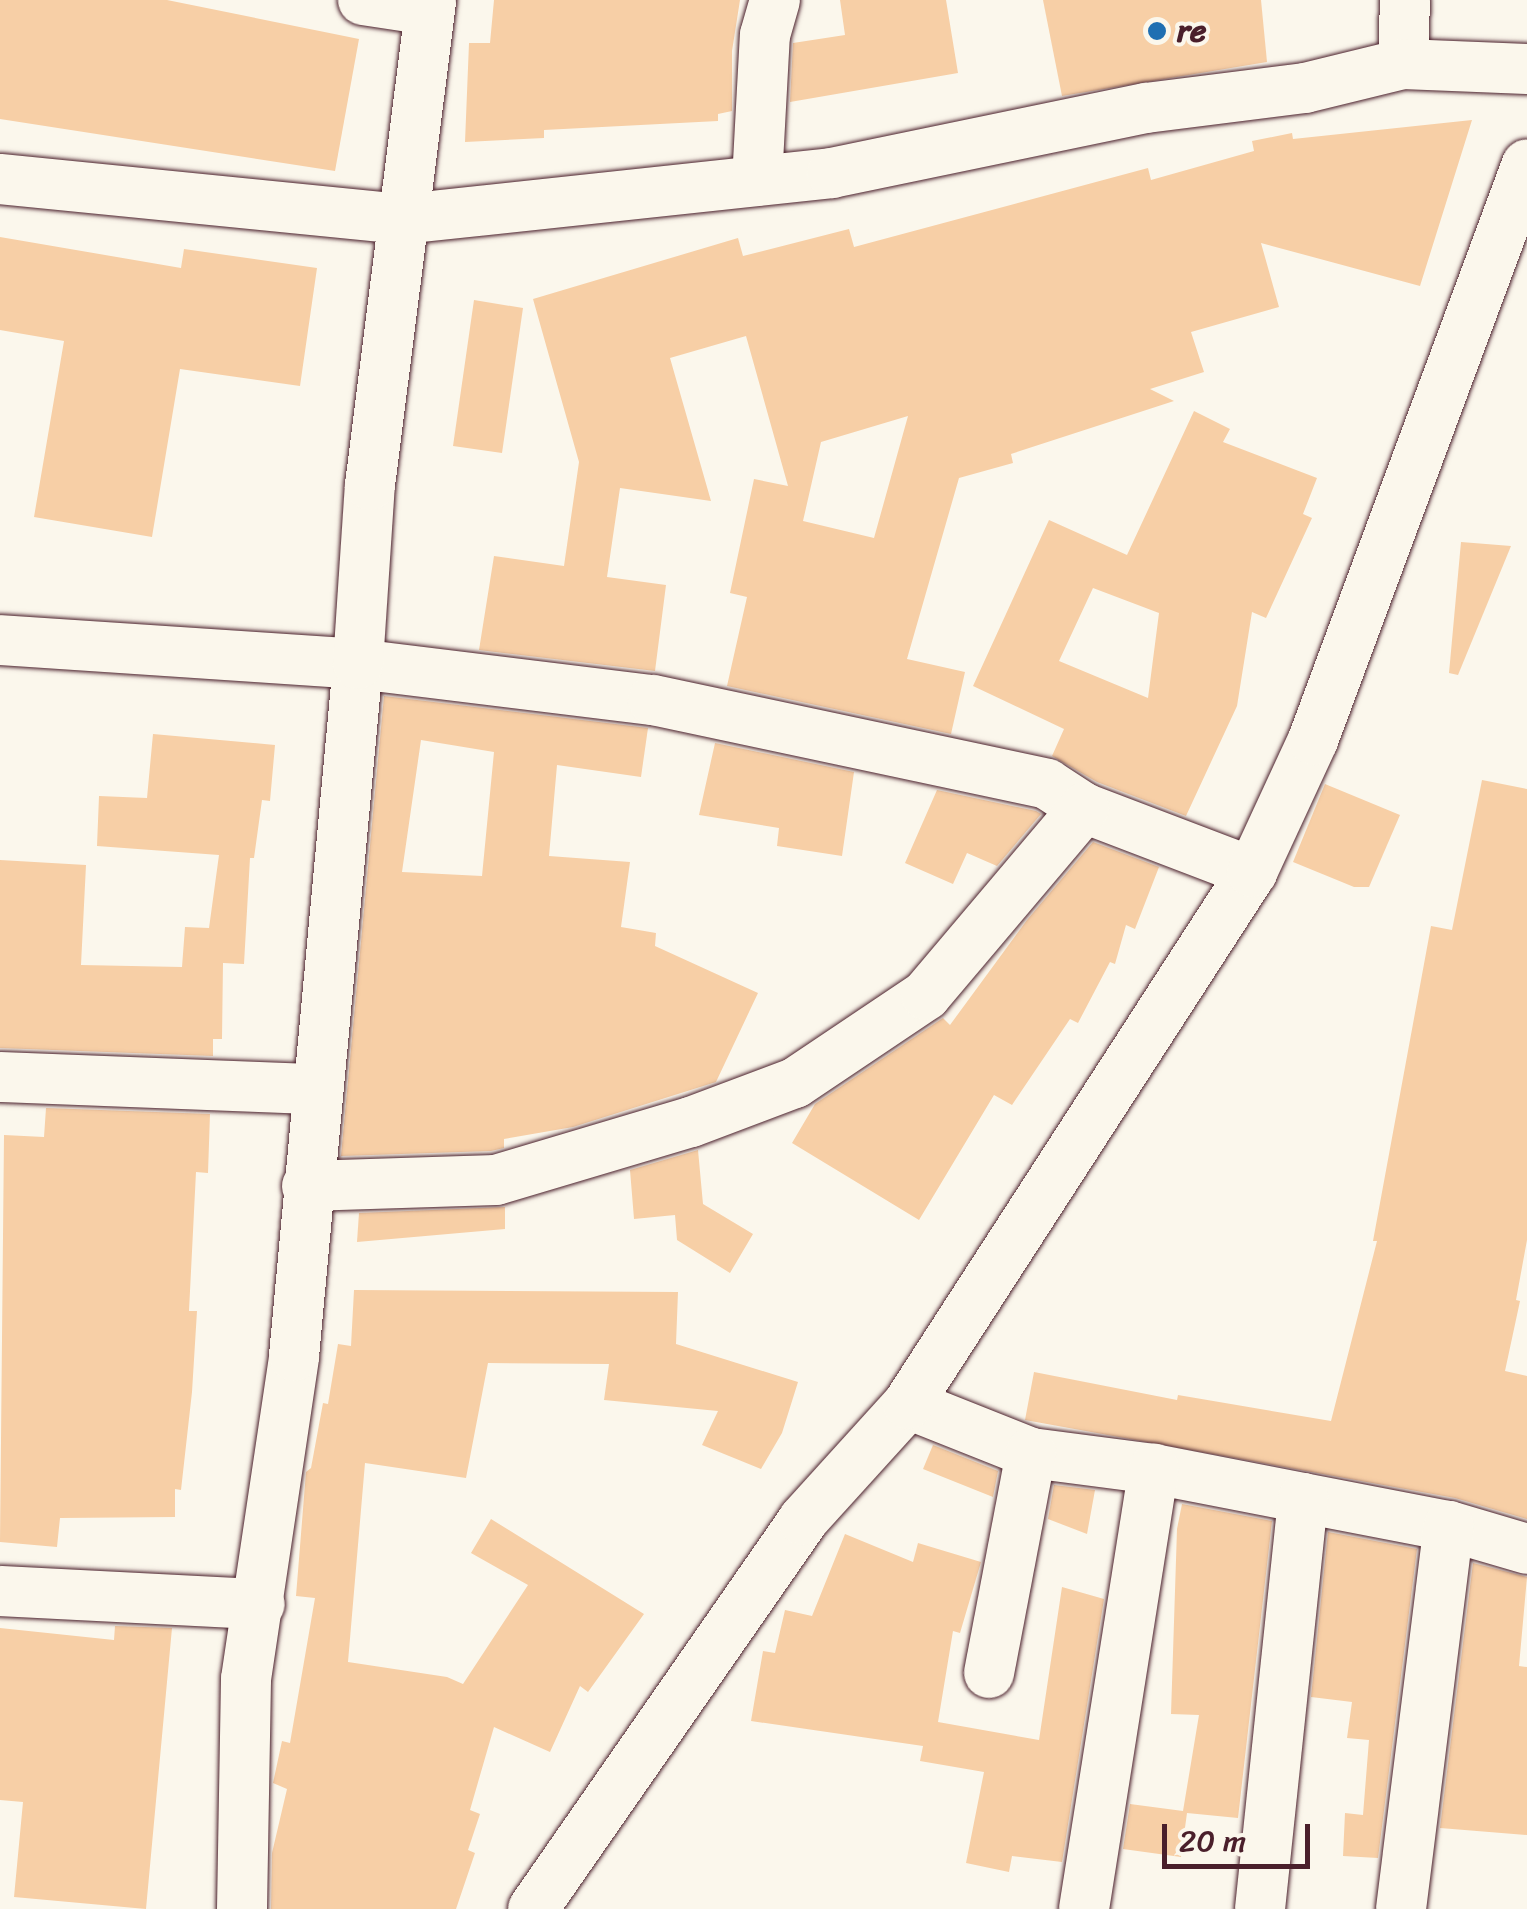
<!DOCTYPE html>
<html>
<head>
<meta charset="utf-8">
<style>
  body { margin:0 }
  #map { position:relative; width:1527px; height:1909px; overflow:hidden; background:#fbf7ec; font-family:Sriracha,sans-serif }
  div>[style] { position:absolute }
  .building>* { inset:0; background:#f7cfa6 }
  .roads { filter:drop-shadow(0 0 2px #4a1f2b) drop-shadow(0 0 2px #4a1f2b) }
  .street>* { height:50px; margin:-25px; padding:0 25px; transform-origin:25px; border-radius:25px; background:#fbf7ec }
  .dots>* { width:28px; height:28px; translate:-50% -50%; box-sizing:border-box; border:5px solid #fbf7ec; border-radius:50% }
  span { translate:-50% -50%; white-space:nowrap; text-align:center; line-height:1.15; -webkit-text-stroke:8px #fbf7ec; paint-order:stroke }
  .poi-label { font-size:32px; color:#4a1f2b; font-weight:700 }
  .left { translate:0 -50%; text-align:left }
  .scale { position:absolute; left:1162px; top:1824px; width:148px; height:45px; box-sizing:border-box; border:5px solid #4a1f2b; border-top:0; padding-left:12px; font-size:30px; line-height:35px; white-space:nowrap; color:#4a1f2b; -webkit-text-stroke:8px #fbf7ec; paint-order:stroke }
</style>
</head>
<body>
<div id="map">
  <div class="building">
    <div style="clip-path:polygon(0 0,167px 0,359px 39px,335px 171px,0 119px)"></div>
    <div style="clip-path:polygon(494px 0,740px 0,732px 51px,732px 111px,718px 114px,718px 121px,544px 130px,544px 138px,465px 142px,469px 43px,490px 43px)"></div>
    <div style="clip-path:polygon(840px 0,946px 0,958px 73px,790px 102px,793px 43px,845px 35px)"></div>
    <div style="clip-path:polygon(1043px 0,1261px 0,1267px 62px,1062px 96px)"></div>
    <div style="clip-path:polygon(evenodd,1472px 120px,1420px 286px,1261px 243px,1279px 307px,1191px 332px,1204px 372px,1150px 389px,1174px 401px,1011px 454px,1013px 463px,959px 478px,907px 659px,965px 672px,951px 734px,727px 686px,747px 597px,730px 593px,754px 479px,788px 486px,746px 336px,670px 358px,711px 501px,620px 488px,607px 577px,666px 585px,655px 671px,479px 650px,494px 556px,564px 566px,579px 462px,533px 299px,738px 238px,743px 256px,849px 229px,854px 247px,1148px 168px,1151px 180px,1254px 151px,1252px 141px,1292px 133px,1293px 139px,1472px 120px,908px 416px,874px 538px,803px 521px,821px 442px,908px 416px)"></div>
    <div style="clip-path:polygon(0 237px,181px 268px,184px 249px,317px 268px,300px 386px,180px 369px,152px 537px,34px 517px,64px 341px,0 330px)"></div>
    <div style="clip-path:polygon(474px 300px,523px 308px,502px 453px,453px 446px)"></div>
    <div style="clip-path:polygon(evenodd,1194px 411px,1230px 429px,1223px 442px,1317px 478px,1303px 514px,1312px 518px,1266px 618px,1252px 612px,1237px 706px,1186px 816px,1097px 782px,1052px 756px,1064px 729px,973px 686px,1049px 520px,1127px 555px,1194px 411px,1093px 588px,1159px 613px,1148px 698px,1059px 661px,1093px 588px)"></div>
    <div style="clip-path:polygon(1461px 542px,1511px 546px,1458px 675px,1449px 673px)"></div>
    <div style="clip-path:polygon(evenodd,384px 696px,648px 728px,641px 777px,557px 765px,549px 856px,630px 862px,621px 927px,656px 933px,655px 946px,758px 993px,716px 1082px,573px 1127px,504px 1139px,504px 1148px,491px 1151px,341px 1156px,384px 696px,421px 740px,494px 752px,482px 876px,402px 872px,421px 740px)"></div>
    <div style="clip-path:polygon(153px 734px,275px 745px,270px 801px,262px 800px,254px 858px,250px 858px,244px 964px,223px 963px,222px 1039px,213px 1039px,213px 1056px,0 1048px,0 860px,86px 865px,81px 965px,182px 967px,185px 927px,209px 928px,219px 855px,97px 846px,99px 796px,147px 798px)"></div>
    <div style="clip-path:polygon(715px 743px,854px 772px,842px 856px,777px 846px,779px 828px,699px 815px)"></div>
    <div style="clip-path:polygon(1482px 780px,1527px 789px,1527px 1240px,1516px 1300px,1520px 1301px,1505px 1371px,1527px 1376px,1527px 1519px,1455px 1498px,1025px 1420px,1034px 1372px,1177px 1400px,1178px 1395px,1331px 1421px,1377px 1241px,1373px 1241px,1431px 926px,1452px 930px)"></div>
    <div style="clip-path:polygon(1325px 784px,1400px 815px,1369px 887px,1354px 887px,1293px 862px)"></div>
    <div style="clip-path:polygon(937px 790px,1036px 811px,1041px 814px,997px 866px,967px 853px,953px 884px,905px 863px)"></div>
    <div style="clip-path:polygon(1093px 842px,1159px 867px,1135px 929px,1126px 925px,1115px 964px,1110px 962px,1078px 1023px,1070px 1019px,1012px 1105px,994px 1095px,919px 1220px,792px 1143px,815px 1104px,943px 1018px,950px 1025px,1027px 920px)"></div>
    <div style="clip-path:polygon(46px 1108px,210px 1114px,208px 1173px,196px 1172px,189px 1311px,197px 1311px,192px 1392px,181px 1490px,175px 1489px,175px 1517px,60px 1518px,57px 1547px,0 1542px,4px 1135px,44px 1137px)"></div>
    <div style="clip-path:polygon(698px 1150px,703px 1204px,753px 1234px,730px 1273px,677px 1240px,675px 1215px,634px 1219px,630px 1170px)"></div>
    <div style="clip-path:polygon(505px 1207px,505px 1229px,357px 1242px,359px 1213px)"></div>
    <div style="clip-path:polygon(354px 1290px,678px 1292px,676px 1344px,798px 1382px,782px 1433px,761px 1469px,702px 1445px,718px 1411px,604px 1400px,609px 1364px,488px 1363px,466px 1478px,365px 1463px,348px 1662px,447px 1677px,463px 1684px,528px 1585px,471px 1553px,491px 1519px,644px 1614px,588px 1692px,580px 1686px,550px 1752px,494px 1727px,470px 1810px,480px 1814px,468px 1850px,475px 1853px,456px 1909px,271px 1909px,272px 1853px,287px 1789px,273px 1783px,282px 1741px,290px 1743px,315px 1598px,296px 1596px,306px 1472px,311px 1468px,323px 1403px,328px 1404px,338px 1344px,351px 1346px)"></div>
    <div style="clip-path:polygon(933px 1445px,998px 1471px,993px 1497px,923px 1469px)"></div>
    <div style="clip-path:polygon(1054px 1485px,1095px 1490px,1087px 1534px,1048px 1519px)"></div>
    <div style="clip-path:polygon(1182px 1504px,1272px 1521px,1238px 1818px,1187px 1813px,1181px 1857px,1123px 1849px,1130px 1804px,1183px 1811px,1199px 1715px,1171px 1714px,1177px 1529px)"></div>
    <div style="clip-path:polygon(1328px 1532px,1417px 1549px,1378px 1858px,1343px 1856px,1345px 1813px,1363px 1815px,1369px 1740px,1347px 1738px,1352px 1702px,1311px 1697px)"></div>
    <div style="clip-path:polygon(845px 1534px,913px 1562px,918px 1543px,981px 1562px,960px 1633px,953px 1631px,938px 1722px,1039px 1740px,1062px 1587px,1104px 1599px,1062px 1862px,1012px 1856px,1009px 1872px,966px 1863px,984px 1772px,920px 1761px,923px 1746px,751px 1721px,763px 1651px,775px 1653px,785px 1610px,812px 1616px)"></div>
    <div style="clip-path:polygon(1473px 1563px,1527px 1577px,1519px 1666px,1527px 1667px,1527px 1835px,1440px 1828px)"></div>
    <div style="clip-path:polygon(115px 1626px,172px 1628px,146px 1909px,14px 1897px,23px 1802px,0 1800px,0 1628px,114px 1640px)"></div>
  </div>
  <div class="roads">
    <div class="street">
      <div style="left:363px;top:0;width:67px;rotate:8.6deg"></div>
      <div style="left:1403px;top:64px;width:64px;rotate:-88.2deg"></div>
      <div style="left:0;top:179px;width:405px;rotate:5.7deg"></div>
      <div style="left:403px;top:219px;width:431px;rotate:-6.1deg"></div>
      <div style="left:832px;top:173px;width:321px;rotate:-11.7deg"></div>
      <div style="left:1146px;top:108px;width:160px;rotate:-7.2deg"></div>
      <div style="left:1305px;top:88px;width:101px;rotate:-13.8deg"></div>
      <div style="left:1403px;top:64px;width:124px;rotate:2.3deg"></div>
      <div style="left:757px;top:181px;width:146px;rotate:-86.9deg"></div>
      <div style="left:765px;top:35px;width:36px;rotate:-74deg"></div>
      <div style="left:0;top:640px;width:359px;rotate:3.8deg"></div>
      <div style="left:358px;top:664px;width:297px;rotate:7deg"></div>
      <div style="left:653px;top:700px;width:403px;rotate:12deg"></div>
      <div style="left:1047px;top:784px;width:44px;rotate:33deg"></div>
      <div style="left:1084px;top:808px;width:180px;rotate:20.9deg"></div>
      <div style="left:0;top:1077px;width:318px;rotate:2.2deg"></div>
      <div style="left:307px;top:1186px;width:189px;rotate:-1.8deg"></div>
      <div style="left:496px;top:1180px;width:203px;rotate:-16.6deg"></div>
      <div style="left:691px;top:1122px;width:111px;rotate:-20.6deg"></div>
      <div style="left:795px;top:1083px;width:158px;rotate:-33.9deg"></div>
      <div style="left:926px;top:995px;width:245px;rotate:-49.8deg"></div>
      <div style="left:908px;top:1404px;width:132px;rotate:21.7deg"></div>
      <div style="left:1031px;top:1453px;width:124px;rotate:7.4deg"></div>
      <div style="left:1154px;top:1469px;width:152px;rotate:11deg"></div>
      <div style="left:1303px;top:1498px;width:149px;rotate:10.9deg"></div>
      <div style="left:1449px;top:1526px;width:81px;rotate:16.4deg"></div>
      <div style="left:0;top:1591px;width:260px;rotate:2.9deg"></div>
      <div style="left:989px;top:1673px;width:224px;rotate:-79.2deg"></div>
      <div style="left:242px;top:1909px;width:230px;rotate:-89deg"></div>
      <div style="left:246px;top:1679px;width:327px;rotate:-81.5deg"></div>
      <div style="left:294px;top:1356px;width:695px;rotate:-84.72deg"></div>
      <div style="left:358px;top:664px;width:179px;rotate:-86.2deg"></div>
      <div style="left:370px;top:485px;width:489px;rotate:-82.8deg"></div>
      <div style="left:533px;top:1909px;width:474px;rotate:-55.2deg"></div>
      <div style="left:803px;top:1520px;width:156px;rotate:-47.8deg"></div>
      <div style="left:908px;top:1404px;width:634px;rotate:-57.11deg"></div>
      <div style="left:1252px;top:872px;width:145px;rotate:-65.2deg"></div>
      <div style="left:1313px;top:740px;width:614px;rotate:-69.62deg"></div>
      <div style="left:1084px;top:1909px;width:446px;rotate:-81deg"></div>
      <div style="left:1260px;top:1909px;width:413px;rotate:-84deg"></div>
      <div style="left:1401px;top:1909px;width:386px;rotate:-82.9deg"></div>
    </div>
  </div>
  <div class="dots">
    <div style="left:1157px;top:31px;background:#1f6fb2"></div>
  </div>
  <div class="poi-label">
    <span class="left" style="left:1177px;top:31px">re</span>
  </div>
  <div class="scale">20 m</div>
</div>
</body>
</html>
